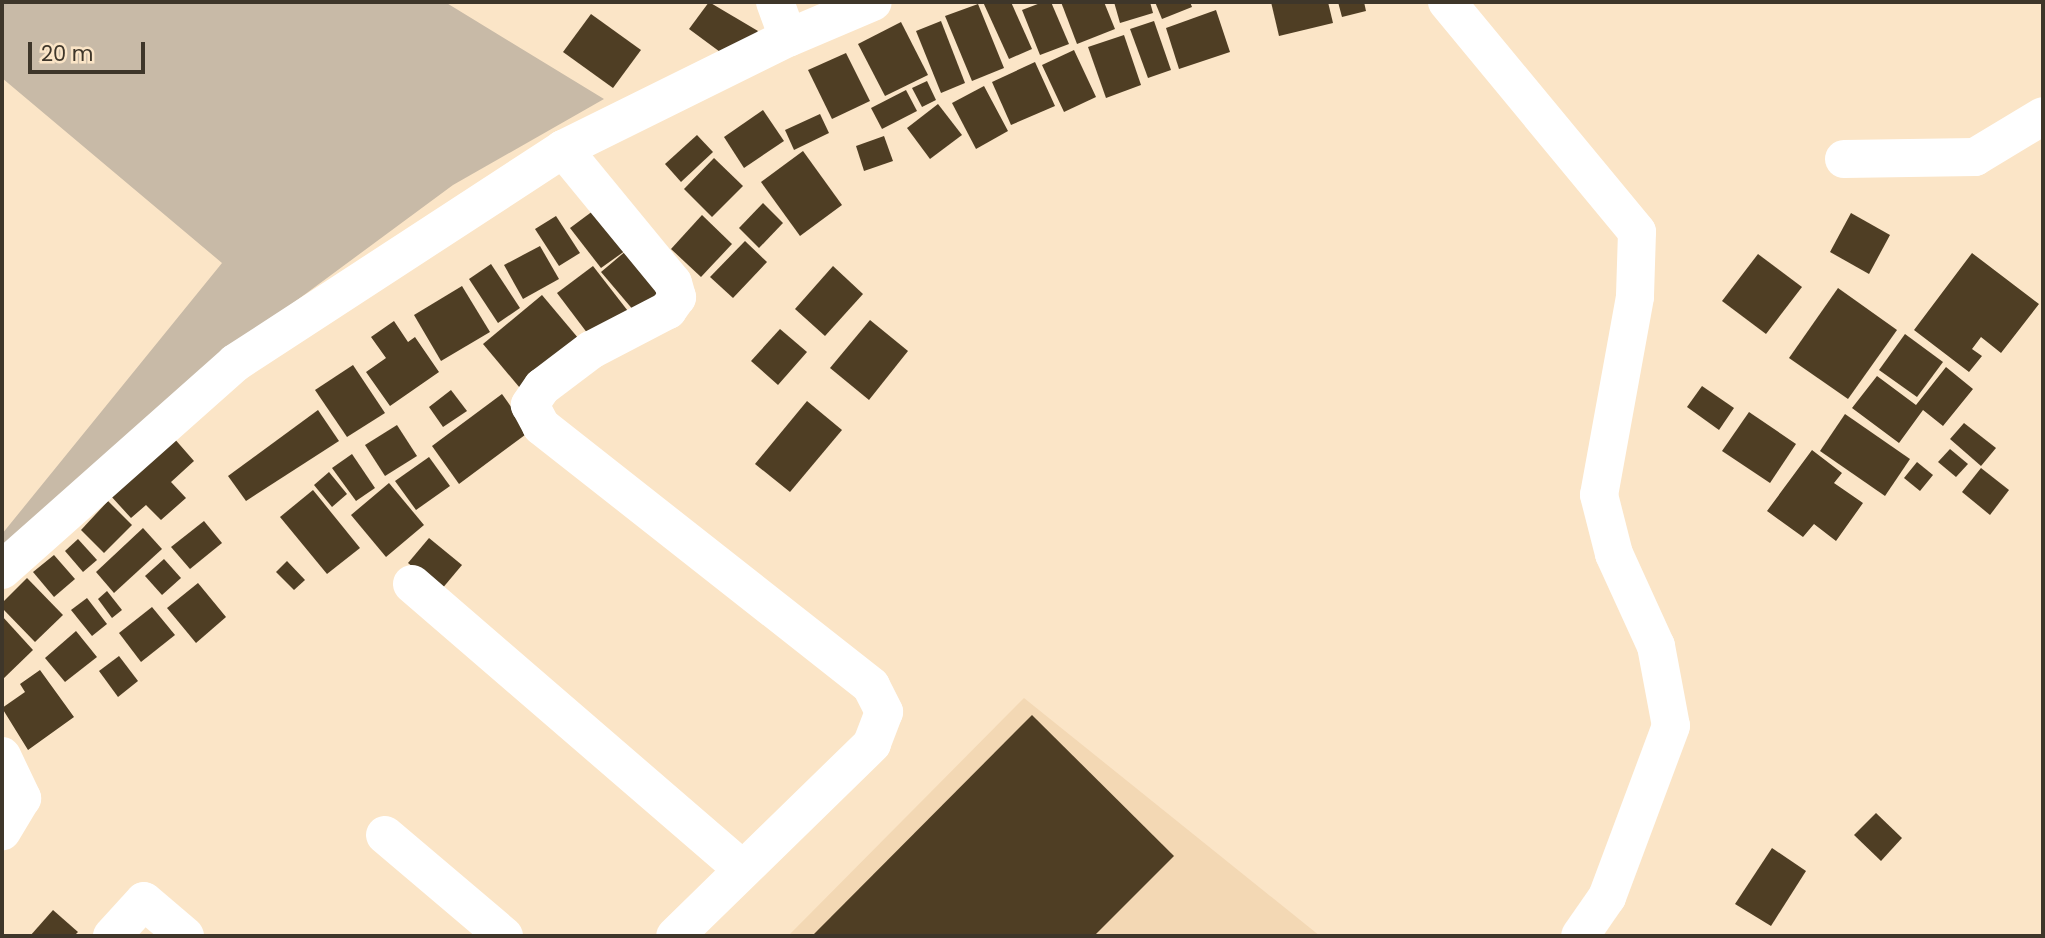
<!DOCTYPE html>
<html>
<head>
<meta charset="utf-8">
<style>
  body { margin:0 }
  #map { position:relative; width:2045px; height:938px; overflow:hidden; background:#fbe5c7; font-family:Poppins,sans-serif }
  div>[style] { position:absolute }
  .built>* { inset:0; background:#f3d8b4 }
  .green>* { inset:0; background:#c8baa7 }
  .building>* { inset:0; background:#4f3e24 }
  .minor>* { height:38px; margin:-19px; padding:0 19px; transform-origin:19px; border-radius:19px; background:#fff }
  span { translate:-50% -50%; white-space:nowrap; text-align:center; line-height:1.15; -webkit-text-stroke:7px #fbe5c7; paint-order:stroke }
  .frame { position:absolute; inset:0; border:4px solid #3e362a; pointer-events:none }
  .scale { position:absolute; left:28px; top:42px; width:117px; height:32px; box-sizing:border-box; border:4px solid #3e362a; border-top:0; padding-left:9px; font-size:21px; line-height:24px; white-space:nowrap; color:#3e362a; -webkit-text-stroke:5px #fbe5c7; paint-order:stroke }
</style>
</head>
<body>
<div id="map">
  <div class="built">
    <div style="clip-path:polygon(1024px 698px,1320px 936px,788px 936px)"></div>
  </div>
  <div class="green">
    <div style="clip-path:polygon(2px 2px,445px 2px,604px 99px,453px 185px,220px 357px,2px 550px,2px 534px,222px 263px,2px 78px)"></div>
  </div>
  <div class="building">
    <div style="clip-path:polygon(709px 2px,758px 31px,735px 63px,689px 29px)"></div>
    <div style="clip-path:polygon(983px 2px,1011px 2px,1032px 49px,1009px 59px)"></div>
    <div style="clip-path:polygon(1043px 2px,1051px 2px,1069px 44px,1040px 55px,1022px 10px)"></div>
    <div style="clip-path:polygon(1061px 2px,1104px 2px,1115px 29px,1077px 44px)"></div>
    <div style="clip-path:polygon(1114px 2px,1150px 2px,1153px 13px,1120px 23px)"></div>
    <div style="clip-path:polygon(1155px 2px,1190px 2px,1192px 7px,1162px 19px)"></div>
    <div style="clip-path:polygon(1271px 2px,1328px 2px,1333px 23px,1279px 36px)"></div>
    <div style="clip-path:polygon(1338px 2px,1364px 2px,1366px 11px,1342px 17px)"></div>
    <div style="clip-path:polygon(978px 4px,1004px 68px,972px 81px,945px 16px)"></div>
    <div style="clip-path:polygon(1216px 10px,1230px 52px,1179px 69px,1166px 28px)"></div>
    <div style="clip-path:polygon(591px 14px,641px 50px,613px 88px,563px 52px)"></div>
    <div style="clip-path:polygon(941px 21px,965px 83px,941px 93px,916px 31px)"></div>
    <div style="clip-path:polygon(1154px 21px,1171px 70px,1148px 78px,1130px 29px)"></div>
    <div style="clip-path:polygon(901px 22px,928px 75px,885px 96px,858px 44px)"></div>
    <div style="clip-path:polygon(1124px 35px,1141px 85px,1106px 98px,1088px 47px)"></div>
    <div style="clip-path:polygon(1074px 50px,1096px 97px,1064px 112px,1042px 65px)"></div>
    <div style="clip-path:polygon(846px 53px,870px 101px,832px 119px,808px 70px)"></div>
    <div style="clip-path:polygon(1035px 62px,1055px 106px,1011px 125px,992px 82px)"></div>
    <div style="clip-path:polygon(927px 81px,936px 100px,922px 107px,912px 88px)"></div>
    <div style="clip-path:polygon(984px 86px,1008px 131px,976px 149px,952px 103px)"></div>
    <div style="clip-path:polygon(906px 90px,917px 111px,882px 129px,871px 108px)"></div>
    <div style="clip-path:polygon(938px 104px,962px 135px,930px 159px,907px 128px)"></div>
    <div style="clip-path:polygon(763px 110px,784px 141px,744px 168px,724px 137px)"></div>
    <div style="clip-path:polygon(820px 114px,829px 133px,794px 150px,785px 130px)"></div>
    <div style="clip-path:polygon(697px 135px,713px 152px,681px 182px,665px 164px)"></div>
    <div style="clip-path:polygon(884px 136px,893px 161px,864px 171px,856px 146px)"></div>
    <div style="clip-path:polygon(803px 151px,842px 205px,800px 236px,761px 182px)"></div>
    <div style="clip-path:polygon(714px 158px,743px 186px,712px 217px,684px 189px)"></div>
    <div style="clip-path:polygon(605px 202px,636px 243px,601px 268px,570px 228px)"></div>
    <div style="clip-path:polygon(763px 203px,783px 223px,759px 248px,739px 228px)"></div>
    <div style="clip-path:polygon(1851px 213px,1890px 235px,1869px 274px,1830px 252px)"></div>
    <div style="clip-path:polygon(702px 215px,732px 244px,701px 277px,671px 249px)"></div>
    <div style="clip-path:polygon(556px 216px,580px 253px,559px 266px,535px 229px)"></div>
    <div style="clip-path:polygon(745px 241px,767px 262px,733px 298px,710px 277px)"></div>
    <div style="clip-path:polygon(633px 245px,672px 292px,640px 318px,601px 272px)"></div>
    <div style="clip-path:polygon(540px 246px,559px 279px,523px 299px,504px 265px)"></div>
    <div style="clip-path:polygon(1972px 253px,2039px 304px,2001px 353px,1981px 337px,1972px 349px,1982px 356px,1969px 372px,1914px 330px)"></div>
    <div style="clip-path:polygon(1758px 254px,1802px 287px,1766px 334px,1722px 301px)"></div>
    <div style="clip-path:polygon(491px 264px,520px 308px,498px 323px,469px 279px)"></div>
    <div style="clip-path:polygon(593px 266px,631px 315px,594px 342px,557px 293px)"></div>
    <div style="clip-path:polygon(833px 266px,863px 294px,825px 336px,795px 309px)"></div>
    <div style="clip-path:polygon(462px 286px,490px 332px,441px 361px,414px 315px)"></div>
    <div style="clip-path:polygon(1838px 288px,1897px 330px,1848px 399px,1789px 358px)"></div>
    <div style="clip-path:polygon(542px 295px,584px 345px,525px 394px,483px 344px)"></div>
    <div style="clip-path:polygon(870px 320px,908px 351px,869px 400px,830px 368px)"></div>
    <div style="clip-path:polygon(394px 321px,408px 342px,415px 337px,439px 372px,390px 406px,366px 372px,386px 358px,371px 337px)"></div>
    <div style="clip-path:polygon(780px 329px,807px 352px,778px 385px,751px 361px)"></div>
    <div style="clip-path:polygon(1905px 334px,1943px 362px,1917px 397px,1879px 370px)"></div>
    <div style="clip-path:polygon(353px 365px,385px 413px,347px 437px,315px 390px)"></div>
    <div style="clip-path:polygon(1946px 367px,1973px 389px,1943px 426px,1923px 410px,1899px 443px,1852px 408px,1877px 376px,1916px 405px)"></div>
    <div style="clip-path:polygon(1702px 386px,1734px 408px,1719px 430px,1687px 407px)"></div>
    <div style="clip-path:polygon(451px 390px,467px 411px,443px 427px,429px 407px)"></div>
    <div style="clip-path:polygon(502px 394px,529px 432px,459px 484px,432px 446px)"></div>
    <div style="clip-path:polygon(807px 401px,842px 430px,790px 492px,755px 464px)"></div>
    <div style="clip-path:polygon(318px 410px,339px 441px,246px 501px,228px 476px)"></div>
    <div style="clip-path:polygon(1749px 412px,1796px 444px,1770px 483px,1722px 451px)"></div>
    <div style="clip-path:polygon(1845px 414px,1910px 459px,1885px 496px,1820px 451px)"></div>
    <div style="clip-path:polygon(1964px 423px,1996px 448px,1981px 466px,1950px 439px)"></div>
    <div style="clip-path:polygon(397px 425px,417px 456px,385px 476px,365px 445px)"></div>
    <div style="clip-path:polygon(173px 437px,194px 461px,171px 482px,186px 498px,161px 520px,146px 505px,131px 518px,110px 495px)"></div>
    <div style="clip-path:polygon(1950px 449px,1968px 464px,1956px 477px,1938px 462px)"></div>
    <div style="clip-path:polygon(1812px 450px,1842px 473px,1834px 483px,1863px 503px,1836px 541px,1814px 524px,1803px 537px,1767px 511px)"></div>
    <div style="clip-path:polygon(352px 454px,375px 488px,356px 501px,332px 468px)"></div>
    <div style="clip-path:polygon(429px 457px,450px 486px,416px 510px,395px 481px)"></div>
    <div style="clip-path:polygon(1917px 462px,1933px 475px,1920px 491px,1904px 478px)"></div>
    <div style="clip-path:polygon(1981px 468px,2009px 490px,1990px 515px,1962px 492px)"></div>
    <div style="clip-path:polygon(329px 472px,347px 494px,332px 507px,314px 485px)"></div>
    <div style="clip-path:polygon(389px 483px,424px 525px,386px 557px,351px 515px)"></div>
    <div style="clip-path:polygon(313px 490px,360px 548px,327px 574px,280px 517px)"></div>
    <div style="clip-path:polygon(108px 501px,132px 525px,104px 553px,81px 530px)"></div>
    <div style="clip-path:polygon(204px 521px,222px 543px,190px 569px,171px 547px)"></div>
    <div style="clip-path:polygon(143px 528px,162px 549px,114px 593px,96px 572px)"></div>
    <div style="clip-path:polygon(429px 538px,462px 565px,441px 590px,408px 563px)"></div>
    <div style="clip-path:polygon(78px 539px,97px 560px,83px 572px,65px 551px)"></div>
    <div style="clip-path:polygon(54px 555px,75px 579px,54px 597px,33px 572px)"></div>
    <div style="clip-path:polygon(164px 559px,181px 578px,162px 595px,145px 576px)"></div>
    <div style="clip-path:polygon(287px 561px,305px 580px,294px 590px,276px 572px)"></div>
    <div style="clip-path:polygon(27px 578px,63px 615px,35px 642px,2px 608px,2px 603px)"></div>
    <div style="clip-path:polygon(198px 583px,226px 617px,196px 643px,167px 608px)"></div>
    <div style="clip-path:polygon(107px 591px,122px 610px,112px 618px,98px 599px)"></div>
    <div style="clip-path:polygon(87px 598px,107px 624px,92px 636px,71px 610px)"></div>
    <div style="clip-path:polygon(152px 607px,175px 635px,141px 662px,119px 633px)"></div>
    <div style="clip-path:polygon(2px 616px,33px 650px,2px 680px)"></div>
    <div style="clip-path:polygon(76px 631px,97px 657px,65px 682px,45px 658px)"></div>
    <div style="clip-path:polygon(119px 656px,138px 681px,118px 697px,99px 671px)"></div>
    <div style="clip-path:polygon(40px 670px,74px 717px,28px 750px,2px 708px,25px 692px,20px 684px)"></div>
    <div style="clip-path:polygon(1032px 715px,1174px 856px,1094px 936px,812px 936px)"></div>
    <div style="clip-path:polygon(1876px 813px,1902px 838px,1881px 861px,1854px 835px)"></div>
    <div style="clip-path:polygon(1772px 848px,1806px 871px,1771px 926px,1735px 904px)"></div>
    <div style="clip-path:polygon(53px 910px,78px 932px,74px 936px,30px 936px)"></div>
  </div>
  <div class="minor">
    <div style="left:775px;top:2px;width:38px;rotate:70deg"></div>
    <div style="left:1447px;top:2px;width:298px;rotate:50.4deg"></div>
    <div style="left:1637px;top:232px;width:65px;rotate:91.8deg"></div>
    <div style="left:1635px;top:297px;width:201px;rotate:100.3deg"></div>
    <div style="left:1599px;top:495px;width:61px;rotate:75.7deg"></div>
    <div style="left:1614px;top:554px;width:101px;rotate:65.5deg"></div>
    <div style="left:1656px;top:646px;width:81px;rotate:79.4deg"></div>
    <div style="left:1671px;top:726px;width:183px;rotate:110.5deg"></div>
    <div style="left:1607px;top:897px;width:47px;rotate:124.7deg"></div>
    <div style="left:563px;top:149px;width:173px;rotate:50.6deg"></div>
    <div style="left:673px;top:283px;width:15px;rotate:74deg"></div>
    <div style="left:677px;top:297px;width:16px;rotate:125deg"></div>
    <div style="left:668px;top:310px;width:87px;rotate:152.5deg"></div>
    <div style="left:591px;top:350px;width:61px;rotate:142.9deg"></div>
    <div style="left:542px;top:387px;width:22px;rotate:124deg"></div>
    <div style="left:530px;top:405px;width:24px;rotate:62deg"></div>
    <div style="left:541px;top:426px;width:420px;rotate:38.2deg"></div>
    <div style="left:871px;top:686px;width:29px;rotate:63deg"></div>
    <div style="left:884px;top:712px;width:34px;rotate:111deg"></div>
    <div style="left:872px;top:744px;width:275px;rotate:135.7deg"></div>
    <div style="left:1844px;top:159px;width:131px;rotate:-0.9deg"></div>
    <div style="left:1975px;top:157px;width:79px;rotate:-31.1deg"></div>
    <div style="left:2px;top:570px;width:312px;rotate:-41.6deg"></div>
    <div style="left:235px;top:363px;width:392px;rotate:-33.1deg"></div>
    <div style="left:563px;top:149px;width:251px;rotate:-26.3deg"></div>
    <div style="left:788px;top:38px;width:92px;rotate:-23deg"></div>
    <div style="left:412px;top:584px;width:436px;rotate:40.8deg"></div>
    <div style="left:2px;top:756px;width:47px;rotate:64.5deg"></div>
    <div style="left:22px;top:798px;width:39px;rotate:121deg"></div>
    <div style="left:385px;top:835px;width:156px;rotate:40.3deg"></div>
    <div style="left:112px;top:936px;width:47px;rotate:-47.6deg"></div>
    <div style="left:144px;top:901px;width:54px;rotate:40.5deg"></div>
  </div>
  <div class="frame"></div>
  <div class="scale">20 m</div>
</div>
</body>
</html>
